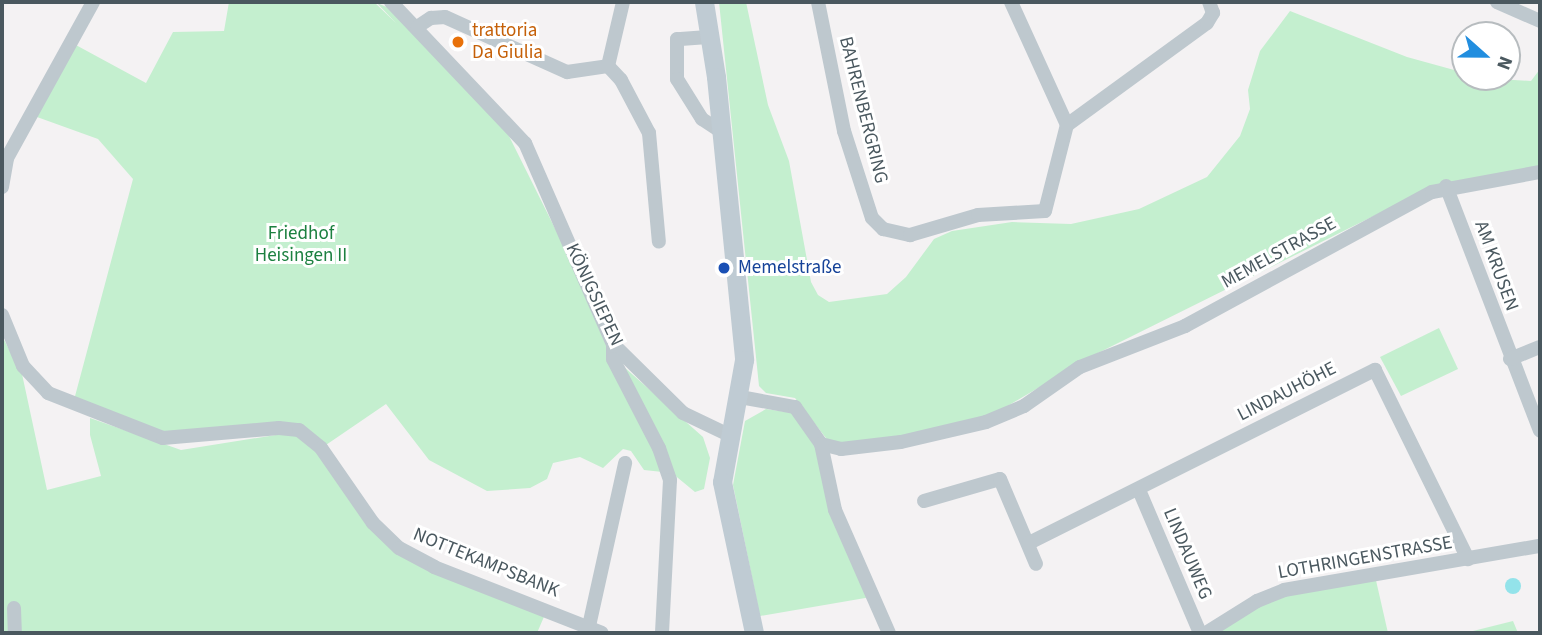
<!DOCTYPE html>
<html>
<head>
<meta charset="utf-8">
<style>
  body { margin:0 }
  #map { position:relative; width:1542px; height:635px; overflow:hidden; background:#f4f2f3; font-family:"Source Sans 3",sans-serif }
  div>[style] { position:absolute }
  .green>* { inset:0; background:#c4efcf }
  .water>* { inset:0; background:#93e3ea }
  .round { border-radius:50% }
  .street>* { height:14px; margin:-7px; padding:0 7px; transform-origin:7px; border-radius:7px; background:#bec8ce }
  .secondary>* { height:19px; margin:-9.5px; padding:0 9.5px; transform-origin:9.5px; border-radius:9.5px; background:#bfcbd3 }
  .dots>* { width:19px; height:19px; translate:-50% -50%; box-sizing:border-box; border:4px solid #fff; border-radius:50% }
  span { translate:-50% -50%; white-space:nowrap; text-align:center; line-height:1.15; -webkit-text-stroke:6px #fff; paint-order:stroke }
  .food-label { font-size:19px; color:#c56008 }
  .left { translate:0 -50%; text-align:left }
  .street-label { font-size:19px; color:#4a585f }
  .park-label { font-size:19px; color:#1c8040 }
  .transit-label { font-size:19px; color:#164399 }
  .frame { position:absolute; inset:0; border:4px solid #4a585f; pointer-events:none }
  .north { position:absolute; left:1451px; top:21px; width:70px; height:70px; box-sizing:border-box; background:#fff; border:2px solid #b7bcbf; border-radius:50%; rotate:111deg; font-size:19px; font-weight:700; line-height:28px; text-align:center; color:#4a585f }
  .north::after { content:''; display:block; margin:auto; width:24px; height:32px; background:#228edf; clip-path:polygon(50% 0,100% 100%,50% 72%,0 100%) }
</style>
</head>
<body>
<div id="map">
  <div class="green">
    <div style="clip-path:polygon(229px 2px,374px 2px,396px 23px,377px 3px,389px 8px,507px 132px,624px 367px,703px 437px,710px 458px,704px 489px,695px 492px,672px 473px,644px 470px,631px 451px,623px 449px,603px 468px,580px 457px,553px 463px,547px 479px,530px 488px,487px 491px,429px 460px,386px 404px,323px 447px,307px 431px,151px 433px,74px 400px,133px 179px,98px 139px,37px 117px,74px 44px,146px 83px,173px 32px,224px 31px)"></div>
    <div style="clip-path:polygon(719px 2px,746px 2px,768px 105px,789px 161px,811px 282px,818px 295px,829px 302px,887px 294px,906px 277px,934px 239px,952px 231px,1012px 222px,1071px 224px,1139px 209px,1207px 177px,1240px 136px,1250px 109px,1248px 90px,1260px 51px,1290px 11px,1407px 57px,1465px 73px,1465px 77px,1531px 81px,1540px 69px,1540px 167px,1430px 188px,1094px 355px,987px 418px,853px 446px,829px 442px,795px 398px,766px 393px,759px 386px)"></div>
    <div style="clip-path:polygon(1439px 328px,1458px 369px,1401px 396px,1380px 357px)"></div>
    <div style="clip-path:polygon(2px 336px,22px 374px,47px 490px,101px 476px,90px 435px,90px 418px,181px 450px,288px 433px,308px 439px,395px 549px,546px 612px,537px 633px,2px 633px)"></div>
    <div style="clip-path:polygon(766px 409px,793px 413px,817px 450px,871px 597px,760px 616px,733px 485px,745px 421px)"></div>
    <div style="clip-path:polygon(1375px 576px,1388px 633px,1209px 633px,1272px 598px)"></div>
    <div style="clip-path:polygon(1513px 621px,1518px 633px,1465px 633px)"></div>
  </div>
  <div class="water">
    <div class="round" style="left:1505px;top:578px;width:16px;height:16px"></div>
  </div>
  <div class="street">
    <div style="left:391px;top:2px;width:195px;rotate:46.5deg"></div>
    <div style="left:525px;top:143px;width:219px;rotate:66.4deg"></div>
    <div style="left:613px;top:344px;width:98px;rotate:44.6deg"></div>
    <div style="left:683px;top:413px;width:51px;rotate:25.6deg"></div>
    <div style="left:818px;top:2px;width:132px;rotate:78.6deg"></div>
    <div style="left:844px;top:131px;width:91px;rotate:72.2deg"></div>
    <div style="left:872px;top:218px;width:16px;rotate:45deg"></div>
    <div style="left:883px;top:229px;width:28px;rotate:13deg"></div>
    <div style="left:910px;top:235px;width:71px;rotate:-16.4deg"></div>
    <div style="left:978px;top:215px;width:67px;rotate:-3.4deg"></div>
    <div style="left:1045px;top:211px;width:89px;rotate:-75.7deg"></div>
    <div style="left:1067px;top:125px;width:173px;rotate:-36.1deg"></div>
    <div style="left:1207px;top:23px;width:12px;rotate:-59deg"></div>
    <div style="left:1213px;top:13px;width:12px;rotate:-110deg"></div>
    <div style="left:1011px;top:2px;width:135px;rotate:65.5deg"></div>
    <div style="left:1497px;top:2px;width:47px;rotate:23.8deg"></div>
    <div style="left:417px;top:27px;width:17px;rotate:-33deg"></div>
    <div style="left:431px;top:18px;width:14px;rotate:-4deg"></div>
    <div style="left:445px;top:17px;width:134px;rotate:24.3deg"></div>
    <div style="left:567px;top:72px;width:41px;rotate:-8.3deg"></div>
    <div style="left:708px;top:37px;width:31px;rotate:176deg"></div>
    <div style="left:677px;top:39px;width:40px;rotate:90deg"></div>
    <div style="left:677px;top:79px;width:47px;rotate:58deg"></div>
    <div style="left:702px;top:119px;width:24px;rotate:33deg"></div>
    <div style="left:608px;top:66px;width:19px;rotate:47deg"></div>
    <div style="left:621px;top:80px;width:60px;rotate:62.2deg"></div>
    <div style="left:649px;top:133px;width:109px;rotate:84.8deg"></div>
    <div style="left:608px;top:66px;width:66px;rotate:-76.8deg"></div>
    <div style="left:1446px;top:186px;width:262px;rotate:69deg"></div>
    <div style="left:2px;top:187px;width:29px;rotate:-80deg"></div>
    <div style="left:7px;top:158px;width:178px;rotate:-61.1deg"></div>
    <div style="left:2px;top:315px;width:55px;rotate:67.6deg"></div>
    <div style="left:23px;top:366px;width:37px;rotate:47deg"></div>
    <div style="left:48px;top:393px;width:123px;rotate:21.4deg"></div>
    <div style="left:163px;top:438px;width:116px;rotate:-4.9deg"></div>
    <div style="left:279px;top:428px;width:20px;rotate:6deg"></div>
    <div style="left:299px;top:430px;width:28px;rotate:39deg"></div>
    <div style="left:321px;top:448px;width:91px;rotate:55.3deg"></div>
    <div style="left:373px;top:523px;width:36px;rotate:44deg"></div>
    <div style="left:399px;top:548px;width:40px;rotate:28deg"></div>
    <div style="left:434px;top:567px;width:180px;rotate:21.4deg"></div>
    <div style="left:613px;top:344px;width:15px;rotate:90deg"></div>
    <div style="left:613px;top:359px;width:100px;rotate:62.7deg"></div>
    <div style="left:659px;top:448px;width:34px;rotate:71deg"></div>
    <div style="left:670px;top:480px;width:153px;rotate:93deg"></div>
    <div style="left:1510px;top:359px;width:32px;rotate:-22deg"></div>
    <div style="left:740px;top:397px;width:56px;rotate:10.3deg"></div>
    <div style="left:795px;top:407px;width:45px;rotate:54.9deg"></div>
    <div style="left:821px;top:444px;width:21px;rotate:14deg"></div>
    <div style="left:841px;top:449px;width:60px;rotate:-6.7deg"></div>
    <div style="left:901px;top:442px;width:87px;rotate:-13.2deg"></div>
    <div style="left:986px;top:422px;width:41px;rotate:-22.8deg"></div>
    <div style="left:1024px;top:406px;width:68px;rotate:-34.9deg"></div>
    <div style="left:1080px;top:367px;width:113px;rotate:-21.3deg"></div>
    <div style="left:1185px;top:326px;width:281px;rotate:-28.5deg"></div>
    <div style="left:1432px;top:192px;width:110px;rotate:-10.5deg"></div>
    <div style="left:821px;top:444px;width:67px;rotate:78deg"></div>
    <div style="left:835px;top:510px;width:134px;rotate:66.3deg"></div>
    <div style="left:1139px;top:490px;width:155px;rotate:66.9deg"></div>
    <div style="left:924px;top:501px;width:79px;rotate:-16.1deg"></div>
    <div style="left:1000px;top:479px;width:92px;rotate:67deg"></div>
    <div style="left:1029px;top:543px;width:387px;rotate:-26.6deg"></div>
    <div style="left:1375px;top:370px;width:211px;rotate:63.8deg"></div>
    <div style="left:14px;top:608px;width:25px;rotate:88deg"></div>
    <div style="left:589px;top:626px;width:167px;rotate:-77.5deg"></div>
    <div style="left:1206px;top:633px;width:60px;rotate:-32.1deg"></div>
    <div style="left:1257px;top:601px;width:29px;rotate:-22deg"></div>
    <div style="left:1284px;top:590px;width:260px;rotate:-9.8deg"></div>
  </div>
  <div class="secondary">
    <div style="left:704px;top:2px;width:76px;rotate:80.9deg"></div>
    <div style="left:716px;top:77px;width:284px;rotate:84.3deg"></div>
    <div style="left:744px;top:360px;width:124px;rotate:100.2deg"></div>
    <div style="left:722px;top:482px;width:154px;rotate:78deg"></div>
  </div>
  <div class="dots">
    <div style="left:458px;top:42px;background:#e8710a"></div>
    <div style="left:724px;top:268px;background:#1a4fb4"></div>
  </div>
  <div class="food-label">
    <span class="left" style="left:472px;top:42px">trattoria<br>Da Giulia</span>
  </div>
  <div class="street-label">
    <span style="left:863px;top:110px;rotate:76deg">BAHRENBERGRING</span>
    <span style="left:1279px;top:253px;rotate:-29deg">MEMELSTRASSE</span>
    <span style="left:1496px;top:266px;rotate:70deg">AM KRUSEN</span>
    <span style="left:594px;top:295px;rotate:65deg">KÖNIGSIEPEN</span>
    <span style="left:1287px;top:392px;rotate:-27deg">LINDAUHÖHE</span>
    <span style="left:1187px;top:554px;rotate:67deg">LINDAUWEG</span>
    <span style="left:1365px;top:558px;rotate:-10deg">LOTHRINGENSTRASSE</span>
    <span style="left:486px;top:563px;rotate:22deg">NOTTEKAMPSBANK</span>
  </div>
  <div class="park-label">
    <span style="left:301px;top:245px">Friedhof<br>Heisingen II</span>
  </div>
  <div class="transit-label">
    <span class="left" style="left:738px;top:268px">Memelstraße</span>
  </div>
  <div class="frame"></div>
  <div class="north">N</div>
</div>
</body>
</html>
